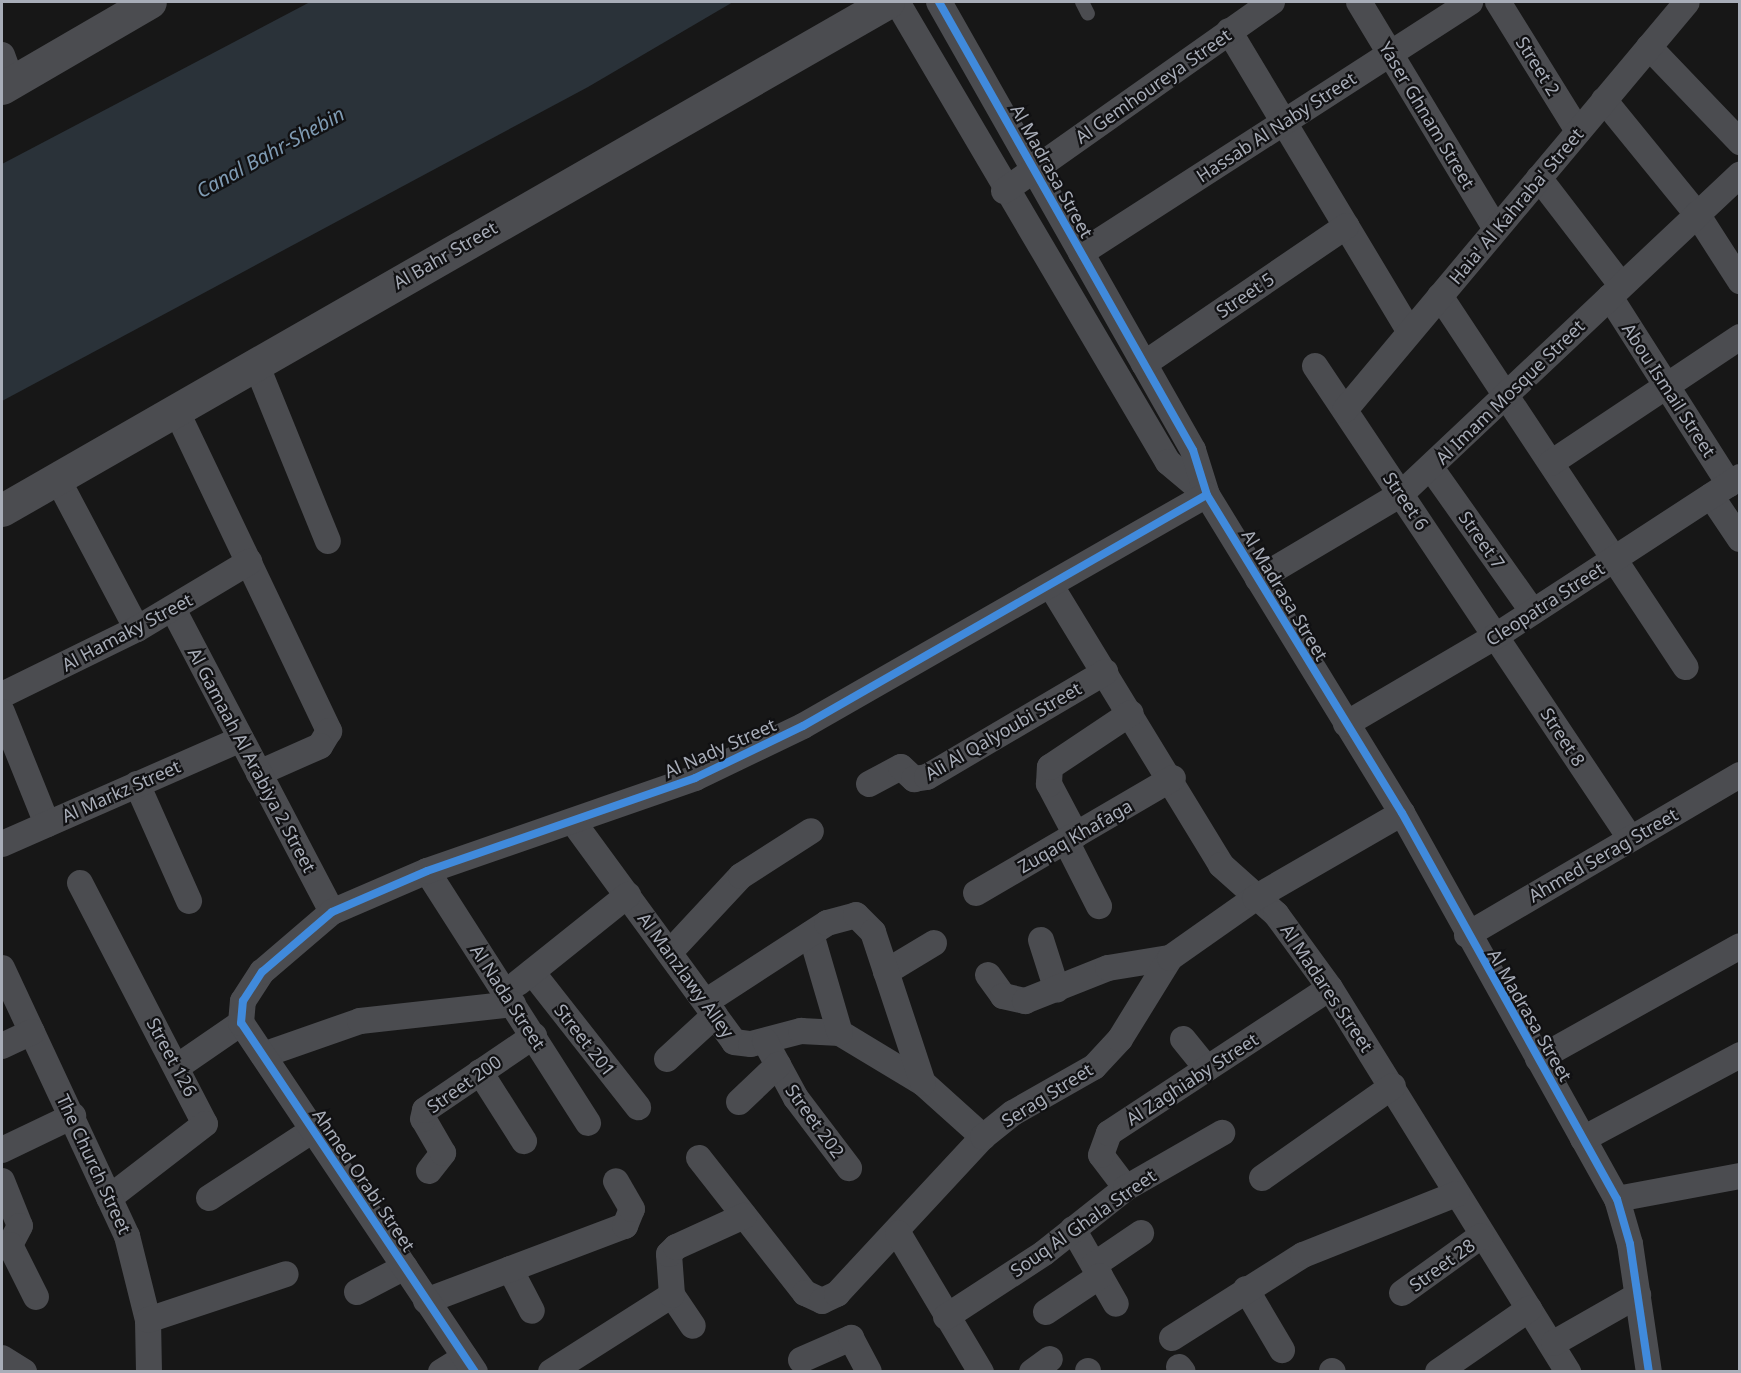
<!DOCTYPE html>
<html>
<head>
<meta charset="utf-8">
<style>
  body { margin:0 }
  #map { position:relative; width:1741px; height:1373px; overflow:hidden; background:#171717; font-family:"Noto Sans",sans-serif }
  div>[style] { position:absolute }
  .water>* { inset:0; background:#2a3239 }
  .service>* { height:14px; margin:-7px; padding:0 7px; transform-origin:7px; border-radius:7px; background:#4b4c50 }
  .minor>* { height:26px; margin:-13px; padding:0 13px; transform-origin:13px; border-radius:13px; background:#4b4c50 }
  .tertiary>* { height:33px; margin:-16.5px; padding:0 16.5px; transform-origin:16.5px; border-radius:16.5px; background:#4b4c50 }
  .cycleway>* { height:8px; margin:-4px; padding:0 4px; transform-origin:4px; border-radius:4px; background:#408adc }
  span { translate:-50% -50%; white-space:nowrap; text-align:center; line-height:1.15; -webkit-text-stroke:4.5px #111113; paint-order:stroke }
  .street-label { font-size:18px; color:#a8adb8 }
  .water-label { font-size:20px; color:#7f9bb3; font-style:italic }
  .frame { position:absolute; inset:0; border:3px solid #a8adb8; pointer-events:none }
</style>
</head>
<body>
<div id="map">
  <div class="water">
    <div style="clip-path:polygon(310px 2px,733px 2px,588px 87px,2px 401px,2px 164px)"></div>
  </div>
  <div class="service">
    <div style="left:1082px;top:2px;width:13px;rotate:63deg"></div>
  </div>
  <div class="minor">
    <div style="left:897px;top:2px;width:534px;rotate:59.5deg"></div>
    <div style="left:1168px;top:462px;width:51px;rotate:40.2deg"></div>
    <div style="left:939px;top:2px;width:515px;rotate:60.45deg"></div>
    <div style="left:1193px;top:450px;width:47px;rotate:72.7deg"></div>
    <div style="left:1207px;top:495px;width:373px;rotate:58.5deg"></div>
    <div style="left:1402px;top:813px;width:442px;rotate:60.9deg"></div>
    <div style="left:1617px;top:1199px;width:47px;rotate:73.9deg"></div>
    <div style="left:1630px;top:1244px;width:129px;rotate:81.6deg"></div>
    <div style="left:1359px;top:2px;width:265px;rotate:58.9deg"></div>
    <div style="left:1498px;top:2px;width:152px;rotate:58.2deg"></div>
    <div style="left:1229px;top:31px;width:351px;rotate:59deg"></div>
    <div style="left:1649px;top:47px;width:132px;rotate:46.2deg"></div>
    <div style="left:2px;top:55px;width:29px;rotate:70deg"></div>
    <div style="left:1604px;top:100px;width:147px;rotate:50.8deg"></div>
    <div style="left:1697px;top:214px;width:80px;rotate:57.3deg"></div>
    <div style="left:1539px;top:178px;width:135px;rotate:52.5deg"></div>
    <div style="left:1004px;top:191px;width:328px;rotate:-35.2deg"></div>
    <div style="left:1081px;top:253px;width:463px;rotate:-32.8deg"></div>
    <div style="left:1440px;top:296px;width:445px;rotate:56.5deg"></div>
    <div style="left:1610px;top:297px;width:222px;rotate:57.5deg"></div>
    <div style="left:256px;top:364px;width:191px;rotate:67.9deg"></div>
    <div style="left:1144px;top:364px;width:245px;rotate:-34.3deg"></div>
    <div style="left:1315px;top:366px;width:567px;rotate:56.28deg"></div>
    <div style="left:176px;top:410px;width:356px;rotate:64.5deg"></div>
    <div style="left:329px;top:731px;width:17px;rotate:121deg"></div>
    <div style="left:320px;top:746px;width:67px;rotate:156.1deg"></div>
    <div style="left:1345px;top:410px;width:532px;rotate:-50.03deg"></div>
    <div style="left:1551px;top:463px;width:227px;rotate:-33.7deg"></div>
    <div style="left:1431px;top:468px;width:176px;rotate:54.7deg"></div>
    <div style="left:57px;top:478px;width:171px;rotate:62.1deg"></div>
    <div style="left:1711px;top:496px;width:52px;rotate:56deg"></div>
    <div style="left:1258px;top:579px;width:166px;rotate:-30.7deg"></div>
    <div style="left:1401px;top:494px;width:466px;rotate:-43.3deg"></div>
    <div style="left:1051px;top:586px;width:327px;rotate:58.6deg"></div>
    <div style="left:1221px;top:865px;width:74px;rotate:41.7deg"></div>
    <div style="left:1276px;top:914px;width:92px;rotate:53.9deg"></div>
    <div style="left:1330px;top:988px;width:452px;rotate:58.2deg"></div>
    <div style="left:173px;top:609px;width:342px;rotate:62.3deg"></div>
    <div style="left:2px;top:695px;width:150px;rotate:-26.1deg"></div>
    <div style="left:137px;top:629px;width:131px;rotate:-30.9deg"></div>
    <div style="left:2px;top:712px;width:121px;rotate:68.1deg"></div>
    <div style="left:1346px;top:724px;width:174px;rotate:-30.4deg"></div>
    <div style="left:1496px;top:636px;width:291px;rotate:-33.1deg"></div>
    <div style="left:137px;top:784px;width:128px;rotate:66deg"></div>
    <div style="left:869px;top:784px;width:36px;rotate:-28deg"></div>
    <div style="left:901px;top:767px;width:18px;rotate:43deg"></div>
    <div style="left:914px;top:779px;width:13px;rotate:-9deg"></div>
    <div style="left:927px;top:777px;width:207px;rotate:-30.5deg"></div>
    <div style="left:574px;top:823px;width:271px;rotate:53.8deg"></div>
    <div style="left:734px;top:1042px;width:17px;rotate:7deg"></div>
    <div style="left:751px;top:1044px;width:52px;rotate:-14.6deg"></div>
    <div style="left:801px;top:1031px;width:39px;rotate:3deg"></div>
    <div style="left:840px;top:1033px;width:97px;rotate:31.1deg"></div>
    <div style="left:923px;top:1083px;width:81px;rotate:42deg"></div>
    <div style="left:1076px;top:835px;width:58px;rotate:-117.9deg"></div>
    <div style="left:1049px;top:784px;width:17px;rotate:-87deg"></div>
    <div style="left:1050px;top:767px;width:97px;rotate:-33.7deg"></div>
    <div style="left:1066px;top:841px;width:73px;rotate:63.1deg"></div>
    <div style="left:2px;top:844px;width:261px;rotate:-23.7deg"></div>
    <div style="left:427px;top:871px;width:299px;rotate:57.4deg"></div>
    <div style="left:80px;top:883px;width:271px;rotate:62.6deg"></div>
    <div style="left:205px;top:1124px;width:121px;rotate:142.4deg"></div>
    <div style="left:976px;top:893px;width:228px;rotate:-30.3deg"></div>
    <div style="left:811px;top:934px;width:103px;rotate:73.7deg"></div>
    <div style="left:1467px;top:935px;width:316px;rotate:-30.4deg"></div>
    <div style="left:1041px;top:940px;width:52px;rotate:72.3deg"></div>
    <div style="left:671px;top:951px;width:103px;rotate:-47deg"></div>
    <div style="left:741px;top:876px;width:83px;rotate:-32.7deg"></div>
    <div style="left:2px;top:968px;width:296px;rotate:65deg"></div>
    <div style="left:127px;top:1236px;width:87px;rotate:76deg"></div>
    <div style="left:148px;top:1320px;width:52px;rotate:88.9deg"></div>
    <div style="left:532px;top:972px;width:172px;rotate:51.9deg"></div>
    <div style="left:886px;top:972px;width:56px;rotate:-31.1deg"></div>
    <div style="left:988px;top:975px;width:26px;rotate:54deg"></div>
    <div style="left:1003px;top:996px;width:23px;rotate:13deg"></div>
    <div style="left:1025px;top:1001px;width:89px;rotate:-21.7deg"></div>
    <div style="left:1108px;top:968px;width:63px;rotate:-9.2deg"></div>
    <div style="left:518px;top:983px;width:141px;rotate:-38.7deg"></div>
    <div style="left:707px;top:1001px;width:143px;rotate:-33deg"></div>
    <div style="left:827px;top:923px;width:30px;rotate:-15deg"></div>
    <div style="left:856px;top:915px;width:24px;rotate:45deg"></div>
    <div style="left:873px;top:932px;width:159px;rotate:71.7deg"></div>
    <div style="left:1183px;top:1039px;width:38px;rotate:51deg"></div>
    <div style="left:765px;top:1041px;width:65px;rotate:61.5deg"></div>
    <div style="left:796px;top:1098px;width:88px;rotate:52.9deg"></div>
    <div style="left:2px;top:1046px;width:33px;rotate:-25deg"></div>
    <div style="left:263px;top:1055px;width:103px;rotate:-19.3deg"></div>
    <div style="left:360px;top:1021px;width:154px;rotate:-6.3deg"></div>
    <div style="left:667px;top:1059px;width:65px;rotate:-42.5deg"></div>
    <div style="left:1538px;top:1059px;width:231px;rotate:-29.2deg"></div>
    <div style="left:177px;top:1067px;width:78px;rotate:-34.5deg"></div>
    <div style="left:480px;top:1072px;width:82px;rotate:57.5deg"></div>
    <div style="left:739px;top:1102px;width:54px;rotate:-43.5deg"></div>
    <div style="left:1583px;top:1139px;width:178px;rotate:-28.1deg"></div>
    <div style="left:2px;top:1150px;width:79px;rotate:-25.6deg"></div>
    <div style="left:699px;top:1158px;width:172px;rotate:51.9deg"></div>
    <div style="left:805px;top:1293px;width:19px;rotate:25deg"></div>
    <div style="left:822px;top:1301px;width:17px;rotate:-25deg"></div>
    <div style="left:837px;top:1294px;width:214px;rotate:-47.1deg"></div>
    <div style="left:983px;top:1137px;width:38px;rotate:-39deg"></div>
    <div style="left:1013px;top:1113px;width:93px;rotate:-29.6deg"></div>
    <div style="left:1094px;top:1067px;width:38px;rotate:-47deg"></div>
    <div style="left:1120px;top:1039px;width:95px;rotate:-58.3deg"></div>
    <div style="left:1170px;top:958px;width:104px;rotate:-35.2deg"></div>
    <div style="left:1255px;top:898px;width:170px;rotate:-30deg"></div>
    <div style="left:429px;top:1171px;width:23px;rotate:-52deg"></div>
    <div style="left:443px;top:1153px;width:39px;rotate:-120deg"></div>
    <div style="left:423px;top:1119px;width:9px;rotate:-77deg"></div>
    <div style="left:425px;top:1110px;width:132px;rotate:-34.2deg"></div>
    <div style="left:1262px;top:1178px;width:160px;rotate:-35.1deg"></div>
    <div style="left:2px;top:1181px;width:48px;rotate:68.2deg"></div>
    <div style="left:20px;top:1226px;width:21px;rotate:118deg"></div>
    <div style="left:10px;top:1245px;width:58px;rotate:63.4deg"></div>
    <div style="left:1126px;top:1188px;width:41px;rotate:-127.1deg"></div>
    <div style="left:1101px;top:1155px;width:23px;rotate:-70deg"></div>
    <div style="left:1109px;top:1133px;width:264px;rotate:-33.3deg"></div>
    <div style="left:209px;top:1198px;width:124px;rotate:-33.2deg"></div>
    <div style="left:1617px;top:1199px;width:125px;rotate:-10.6deg"></div>
    <div style="left:1073px;top:1229px;width:86px;rotate:60.2deg"></div>
    <div style="left:898px;top:1233px;width:162px;rotate:59.2deg"></div>
    <div style="left:1094px;top:1265px;width:57px;rotate:-34.2deg"></div>
    <div style="left:510px;top:1269px;width:47px;rotate:62.4deg"></div>
    <div style="left:1246px;top:1289px;width:71px;rotate:59.5deg"></div>
    <div style="left:357px;top:1292px;width:54px;rotate:-27.5deg"></div>
    <div style="left:1402px;top:1293px;width:97px;rotate:-35.8deg"></div>
    <div style="left:672px;top:1295px;width:37px;rotate:56deg"></div>
    <div style="left:426px;top:1301px;width:213px;rotate:-20.7deg"></div>
    <div style="left:625px;top:1226px;width:18px;rotate:-68deg"></div>
    <div style="left:632px;top:1209px;width:32px;rotate:-120deg"></div>
    <div style="left:1046px;top:1312px;width:65px;rotate:-33.7deg"></div>
    <div style="left:946px;top:1317px;width:117px;rotate:-33.1deg"></div>
    <div style="left:1044px;top:1253px;width:105px;rotate:-38.4deg"></div>
    <div style="left:1126px;top:1188px;width:111px;rotate:-29.8deg"></div>
    <div style="left:148px;top:1320px;width:145px;rotate:-18.4deg"></div>
    <div style="left:1172px;top:1338px;width:155px;rotate:-32.4deg"></div>
    <div style="left:1303px;top:1255px;width:165px;rotate:-21.7deg"></div>
    <div style="left:1554px;top:1343px;width:97px;rotate:-29.7deg"></div>
    <div style="left:2px;top:1358px;width:26px;rotate:32deg"></div>
    <div style="left:801px;top:1360px;width:55px;rotate:-23.7deg"></div>
    <div style="left:851px;top:1338px;width:38px;rotate:62deg"></div>
    <div style="left:1179px;top:1367px;width:6px;rotate:51deg"></div>
    <div style="left:1088px;top:1371px;width:1px;rotate:90deg"></div>
    <div style="left:1332px;top:1371px;width:1px;rotate:45deg"></div>
    <div style="left:441px;top:1372px;width:28px;rotate:-32deg"></div>
    <div style="left:475px;top:1372px;width:420px;rotate:-123.8deg"></div>
    <div style="left:241px;top:1023px;width:22px;rotate:-85deg"></div>
    <div style="left:243px;top:1001px;width:35px;rotate:-57deg"></div>
    <div style="left:262px;top:972px;width:92px;rotate:-40.6deg"></div>
    <div style="left:332px;top:912px;width:103px;rotate:-23.3deg"></div>
    <div style="left:427px;top:871px;width:284px;rotate:-19.1deg"></div>
    <div style="left:695px;top:778px;width:120px;rotate:-25.7deg"></div>
    <div style="left:803px;top:726px;width:465px;rotate:-29.8deg"></div>
    <div style="left:551px;top:1372px;width:143px;rotate:-32.5deg"></div>
    <div style="left:672px;top:1295px;width:41px;rotate:-94.2deg"></div>
    <div style="left:669px;top:1254px;width:10px;rotate:-45deg"></div>
    <div style="left:676px;top:1247px;width:75px;rotate:-24.5deg"></div>
    <div style="left:1032px;top:1372px;width:22px;rotate:-36deg"></div>
    <div style="left:1438px;top:1372px;width:111px;rotate:-34.7deg"></div>
  </div>
  <div class="tertiary">
    <div style="left:2px;top:88px;width:171px;rotate:-30.2deg"></div>
    <div style="left:2px;top:510px;width:1021px;rotate:-29.83deg"></div>
  </div>
  <div class="cycleway">
    <div style="left:939px;top:2px;width:515px;rotate:60.45deg"></div>
    <div style="left:1193px;top:450px;width:47px;rotate:72.7deg"></div>
    <div style="left:1207px;top:495px;width:373px;rotate:58.5deg"></div>
    <div style="left:1402px;top:813px;width:442px;rotate:60.9deg"></div>
    <div style="left:1617px;top:1199px;width:47px;rotate:73.9deg"></div>
    <div style="left:1630px;top:1244px;width:129px;rotate:81.6deg"></div>
    <div style="left:475px;top:1372px;width:420px;rotate:-123.8deg"></div>
    <div style="left:241px;top:1023px;width:22px;rotate:-85deg"></div>
    <div style="left:243px;top:1001px;width:35px;rotate:-57deg"></div>
    <div style="left:262px;top:972px;width:92px;rotate:-40.6deg"></div>
    <div style="left:332px;top:912px;width:103px;rotate:-23.3deg"></div>
    <div style="left:427px;top:871px;width:284px;rotate:-19.1deg"></div>
    <div style="left:695px;top:778px;width:120px;rotate:-25.7deg"></div>
    <div style="left:803px;top:726px;width:465px;rotate:-29.8deg"></div>
  </div>
  <div class="street-label">
    <span style="left:1538px;top:66px;rotate:58deg">Street 2</span>
    <span style="left:1153px;top:86px;rotate:-35deg">Al Gemhoureya Street</span>
    <span style="left:1427px;top:115px;rotate:59deg">Yaser Ghnam Street</span>
    <span style="left:1276px;top:127px;rotate:-33deg">Hassab Al Naby Street</span>
    <span style="left:1052px;top:171px;rotate:61deg">Al Madrasa Street</span>
    <span style="left:1516px;top:206px;rotate:-50deg">Haia' Al Kahraba' Street</span>
    <span style="left:445px;top:255px;rotate:-30deg">Al Bahr Street</span>
    <span style="left:1245px;top:295px;rotate:-34deg">Street 5</span>
    <span style="left:1669px;top:390px;rotate:57deg">Abou Ismail Street</span>
    <span style="left:1510px;top:392px;rotate:-44deg">Al Imam Mosque Street</span>
    <span style="left:1406px;top:501px;rotate:56deg">Street 6</span>
    <span style="left:1482px;top:540px;rotate:55deg">Street 7</span>
    <span style="left:1285px;top:595px;rotate:59deg">Al Madrasa Street</span>
    <span style="left:1545px;top:604px;rotate:-33deg">Cleopatra Street</span>
    <span style="left:127px;top:632px;rotate:-28deg">Al Hamaky Street</span>
    <span style="left:1003px;top:731px;rotate:-30deg">Ali Al Qalyoubi Street</span>
    <span style="left:1563px;top:737px;rotate:57deg">Street 8</span>
    <span style="left:720px;top:748px;rotate:-24deg">Al Nady Street</span>
    <span style="left:252px;top:760px;rotate:62deg">Al Gamaah Al Arabiya 2 Street</span>
    <span style="left:121px;top:791px;rotate:-24deg">Al Markz Street</span>
    <span style="left:1075px;top:836px;rotate:-30deg">Zuqaq Khafaga</span>
    <span style="left:1603px;top:855px;rotate:-30deg">Ahmed Serag Street</span>
    <span style="left:686px;top:975px;rotate:54deg">Al Manzlawy Alley</span>
    <span style="left:1327px;top:988px;rotate:56deg">Al Madares Street</span>
    <span style="left:508px;top:997px;rotate:57deg">Al Nada Street</span>
    <span style="left:1530px;top:1015px;rotate:60deg">Al Madrasa Street</span>
    <span style="left:585px;top:1040px;rotate:52deg">Street 201</span>
    <span style="left:172px;top:1057px;rotate:62deg">Street 126</span>
    <span style="left:1192px;top:1079px;rotate:-33deg">Al Zaghiaby Street</span>
    <span style="left:464px;top:1084px;rotate:-35deg">Street 200</span>
    <span style="left:1047px;top:1095px;rotate:-32deg">Serag Street</span>
    <span style="left:815px;top:1121px;rotate:54deg">Street 202</span>
    <span style="left:94px;top:1164px;rotate:65deg">The Church Street</span>
    <span style="left:364px;top:1180px;rotate:56deg">Ahmed Orabi Street</span>
    <span style="left:1083px;top:1223px;rotate:-35deg">Souq Al Ghala Street</span>
    <span style="left:1442px;top:1265px;rotate:-36deg">Street 28</span>
  </div>
  <div class="water-label">
    <span style="left:270px;top:152px;rotate:-29deg">Canal Bahr-Shebin</span>
  </div>
  <div class="frame"></div>
</div>
</body>
</html>
